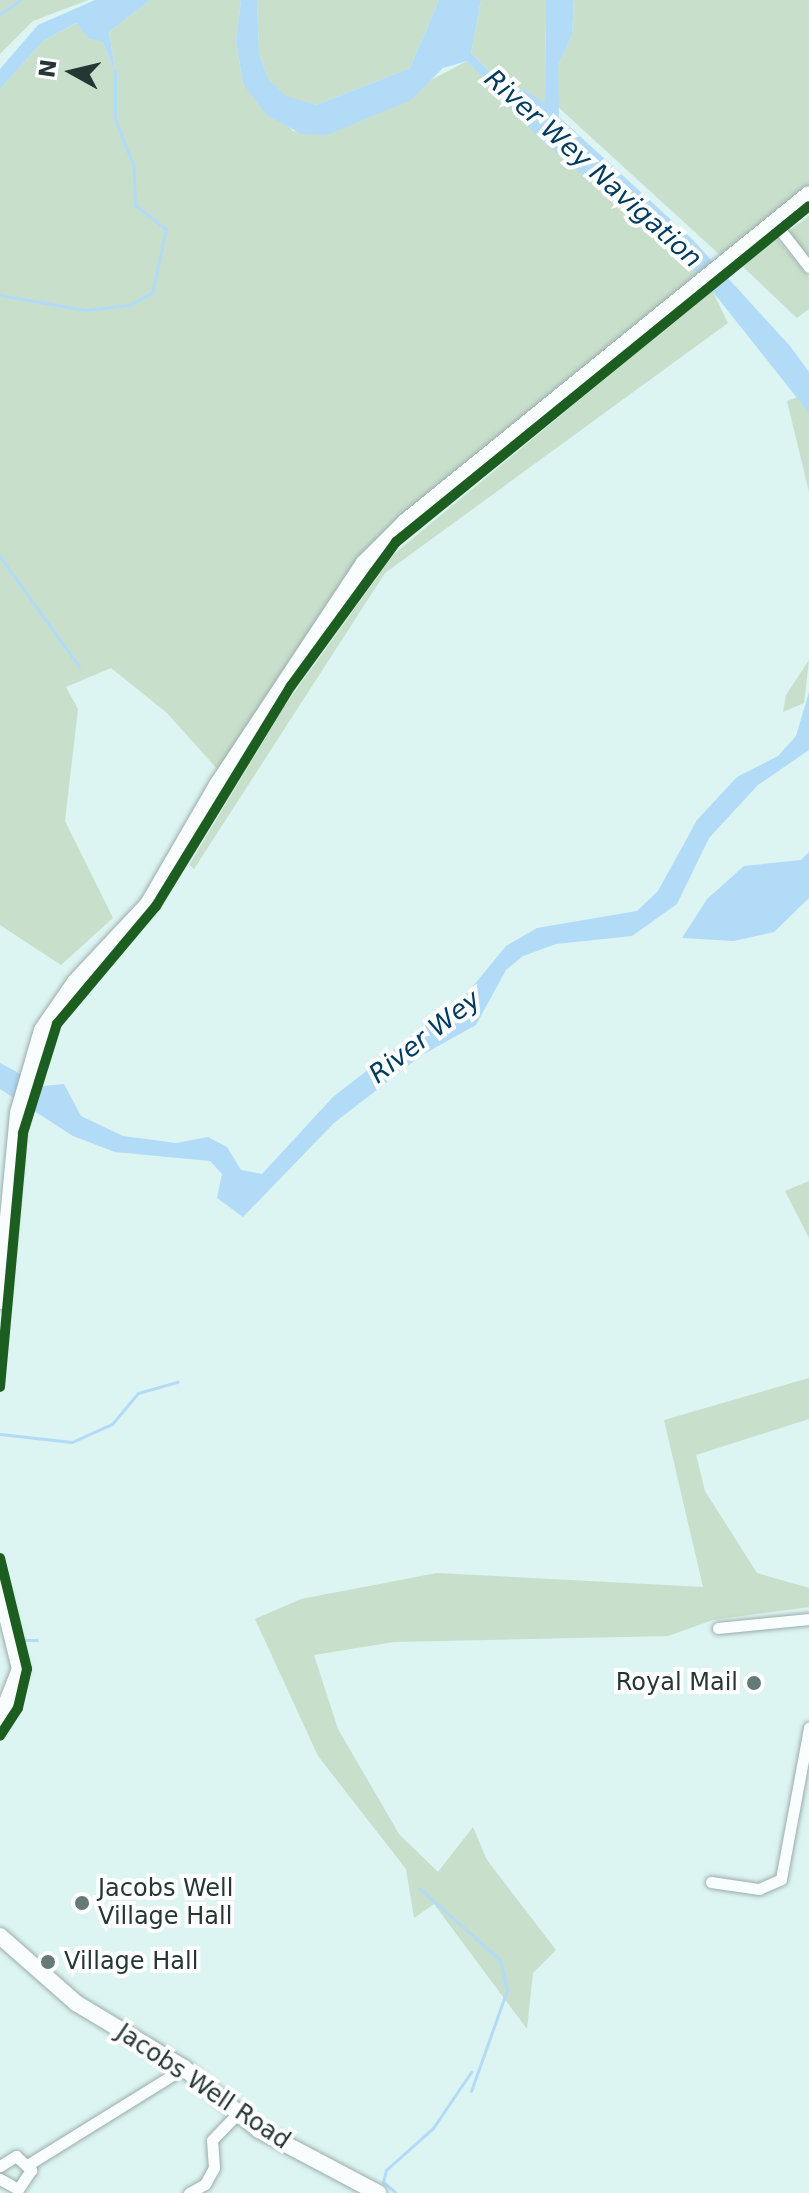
<!DOCTYPE html>
<html>
<head>
<meta charset="utf-8">
<style>
  body { margin:0 }
  #map { position:relative; width:809px; height:2193px; overflow:hidden; background:#dcf4f2; font-family:"DejaVu Sans",sans-serif }
  div>[style] { position:absolute }
  .green>* { inset:0; background:#c8dfcc }
  .water>* { inset:0; background:#b2dbf7 }
  .stream>* { height:3px; margin:-1.5px; padding:0 1.5px; transform-origin:1.5px; border-radius:1.5px; background:#b2dbf7 }
  .roads { filter:drop-shadow(0 0 2px #9aadab) drop-shadow(0 0 2px #9aadab) }
  .street>* { height:11px; margin:-5.5px; padding:0 5.5px; transform-origin:5.5px; border-radius:5.5px; background:#fafdfd }
  .secondary>* { height:16px; margin:-8px; padding:0 8px; transform-origin:8px; border-radius:8px; background:#fafdfd }
  .cycleway>* { height:10px; margin:-5px; padding:0 5px; transform-origin:5px; border-radius:5px; background:#1b5e20 }
  .dots>* { width:22px; height:22px; translate:-50% -50%; box-sizing:border-box; border:4px solid #fff; border-radius:50% }
  span { translate:-50% -50%; white-space:nowrap; text-align:center; line-height:1.15; -webkit-text-stroke:8px #fff; paint-order:stroke }
  .poi-label { font-size:24px; color:#253735 }
  .right { translate:-100% -50%; text-align:right }
  .left { translate:0 -50%; text-align:left }
  .street-label { font-size:24px; color:#253735 }
  .water-label { font-size:26px; color:#003b60; font-style:italic }
  .north { position:absolute; left:32px; top:32px; width:80px; height:80px; -webkit-text-stroke:6px #fff; paint-order:stroke; rotate:278deg; font-size:22px; font-weight:700; line-height:32px; text-align:center; color:#253735 }
  .north::after { content:''; display:block; margin:auto; width:28px; height:36px; background:#253735; clip-path:polygon(50% 0,100% 100%,50% 72%,0 100%) }
</style>
</head>
<body>
<div id="map">
  <div class="green">
    <div style="clip-path:polygon(0 0,88px 0,33px 21px,0 54px)"></div>
    <div style="clip-path:polygon(150px 0,241px 0,236px 41px,243px 84px,293px 131px,327px 135px,467px 61px,698px 273px,390px 527px,219px 771px,167px 713px,111px 668px,66px 687px,78px 709px,65px 821px,113px 918px,61px 965px,0 925px,0 89px,43px 41px,77px 23px,89px 39px,103px 42px,116px 75px,109px 32px)"></div>
    <div style="clip-path:polygon(257px 0,439px 0,410px 68px,316px 105px,286px 97px,269px 80px,259px 54px)"></div>
    <div style="clip-path:polygon(481px 0,546px 0,545px 104px,523px 89px,511px 91px,471px 53px)"></div>
    <div style="clip-path:polygon(574px 0,809px 0,809px 187px,720px 255px,558px 107px,558px 65px,572px 36px)"></div>
    <div style="clip-path:polygon(809px 216px,809px 258px,789px 231px)"></div>
    <div style="clip-path:polygon(777px 239px,809px 277px,809px 309px,797px 318px,742px 266px)"></div>
    <div style="clip-path:polygon(712px 290px,728px 323px,385px 573px,194px 869px,189px 865px,284px 707px,394px 554px)"></div>
    <div style="clip-path:polygon(800px 396px,809px 413px,809px 492px,787px 401px)"></div>
    <div style="clip-path:polygon(809px 660px,804px 703px,783px 712px,786px 695px)"></div>
    <div style="clip-path:polygon(809px 1181px,809px 1238px,785px 1191px)"></div>
    <div style="clip-path:polygon(809px 1378px,809px 1419px,696px 1455px,705px 1491px,757px 1573px,809px 1588px,809px 1607px,713px 1620px,668px 1636px,394px 1642px,314px 1655px,338px 1729px,399px 1834px,438px 1872px,473px 1827px,487px 1860px,556px 1950px,533px 1973px,527px 2029px,434px 1904px,414px 1918px,406px 1869px,318px 1756px,255px 1619px,301px 1599px,437px 1573px,703px 1587px,664px 1420px)"></div>
  </div>
  <div class="water">
    <div style="clip-path:polygon(95px 0,150px 0,109px 32px,116px 75px,103px 42px,89px 39px,76px 23px,43px 41px,0 89px,0 69px,38px 25px)"></div>
    <div style="clip-path:polygon(241px 0,257px 0,259px 54px,269px 80px,286px 96px,316px 105px,410px 68px,439px 0,481px 0,471px 53px,510px 91px,523px 89px,545px 103px,546px 0,574px 0,572px 36px,558px 65px,559px 117px,692px 239px,790px 346px,809px 372px,809px 413px,698px 273px,538px 137px,467px 61px,443px 68px,411px 100px,327px 135px,301px 134px,267px 115px,243px 84px,236px 41px)"></div>
    <div style="clip-path:polygon(809px 692px,809px 750px,758px 785px,709px 838px,677px 904px,632px 936px,556px 944px,523px 956px,506px 970px,476px 1025px,422px 1055px,334px 1123px,243px 1217px,217px 1198px,222px 1174px,210px 1161px,115px 1152px,73px 1136px,0 1089px,0 1063px,43px 1086px,64px 1084px,81px 1116px,123px 1136px,176px 1143px,208px 1137px,227px 1147px,241px 1170px,262px 1174px,333px 1097px,469px 991px,506px 946px,537px 928px,637px 911px,658px 891px,697px 820px,737px 777px,778px 756px,796px 736px)"></div>
    <div style="clip-path:polygon(809px 852px,809px 898px,774px 932px,734px 941px,682px 938px,707px 899px,744px 866px,801px 860px)"></div>
  </div>
  <div class="stream">
    <div style="left:0;top:14px;width:24px;rotate:-35deg"></div>
    <div style="left:0;top:295px;width:86px;rotate:10deg"></div>
    <div style="left:85px;top:310px;width:44px;rotate:-6.5deg"></div>
    <div style="left:129px;top:305px;width:26px;rotate:-28deg"></div>
    <div style="left:152px;top:293px;width:66px;rotate:-77.7deg"></div>
    <div style="left:166px;top:229px;width:39px;rotate:-142deg"></div>
    <div style="left:135px;top:205px;width:38px;rotate:-92deg"></div>
    <div style="left:134px;top:167px;width:52px;rotate:-111.6deg"></div>
    <div style="left:115px;top:119px;width:48px;rotate:-90deg"></div>
    <div style="left:0;top:557px;width:135px;rotate:54.1deg"></div>
    <div style="left:0;top:1434px;width:72px;rotate:6.3deg"></div>
    <div style="left:72px;top:1442px;width:44px;rotate:-24.2deg"></div>
    <div style="left:112px;top:1424px;width:40px;rotate:-50deg"></div>
    <div style="left:138px;top:1393px;width:41px;rotate:-15.8deg"></div>
    <div style="left:21px;top:1640px;width:16px"></div>
    <div style="left:419px;top:1888px;width:108px;rotate:41.6deg"></div>
    <div style="left:500px;top:1960px;width:31px;rotate:77deg"></div>
    <div style="left:507px;top:1990px;width:107px;rotate:109.6deg"></div>
    <div style="left:395px;top:2192px;width:16px;rotate:-140deg"></div>
    <div style="left:383px;top:2182px;width:12px;rotate:-76deg"></div>
    <div style="left:386px;top:2170px;width:63px;rotate:-41.8deg"></div>
    <div style="left:433px;top:2128px;width:68px;rotate:-55.8deg"></div>
  </div>
  <div class="roads">
    <div class="street">
      <div style="left:774px;top:222px;width:57px;rotate:52.1deg"></div>
      <div style="left:718px;top:1628px;width:91px;rotate:-5.6deg"></div>
      <div style="left:711px;top:1882px;width:49px;rotate:8.3deg"></div>
      <div style="left:759px;top:1889px;width:24px;rotate:-24deg"></div>
      <div style="left:781px;top:1879px;width:154px;rotate:-79.5deg"></div>
      <div style="left:29px;top:2164px;width:182px;rotate:-31.8deg"></div>
      <div style="left:0;top:2166px;width:19px;rotate:-32deg"></div>
      <div style="left:16px;top:2156px;width:21px;rotate:43deg"></div>
      <div style="left:31px;top:2170px;width:23px;rotate:124deg"></div>
      <div style="left:18px;top:2189px;width:21px;rotate:-151deg"></div>
      <div style="left:189px;top:2193px;width:18px;rotate:-29deg"></div>
      <div style="left:205px;top:2184px;width:18px;rotate:-61deg"></div>
      <div style="left:214px;top:2168px;width:28px;rotate:-94deg"></div>
      <div style="left:212px;top:2140px;width:37px;rotate:-46deg"></div>
    </div>
    <div class="secondary">
      <div style="left:0;top:1301px;width:189px;rotate:-84.5deg"></div>
      <div style="left:18px;top:1113px;width:86px;rotate:-73.9deg"></div>
      <div style="left:42px;top:1030px;width:58px;rotate:-55.5deg"></div>
      <div style="left:75px;top:982px;width:107px;rotate:-46.9deg"></div>
      <div style="left:148px;top:904px;width:138px;rotate:-59.9deg"></div>
      <div style="left:217px;top:785px;width:266px;rotate:-56.5deg"></div>
      <div style="left:364px;top:563px;width:58px;rotate:-45deg"></div>
      <div style="left:405px;top:522px;width:520px;rotate:-39.07deg"></div>
      <div style="left:0;top:1588px;width:83px;rotate:76.1deg"></div>
      <div style="left:20px;top:1669px;width:55px;rotate:111.4deg"></div>
      <div style="left:0;top:1936px;width:101px;rotate:41.4deg"></div>
      <div style="left:76px;top:2003px;width:126px;rotate:31deg"></div>
      <div style="left:184px;top:2068px;width:97px;rotate:39.6deg"></div>
      <div style="left:259px;top:2130px;width:135px;rotate:27.9deg"></div>
    </div>
  </div>
  <div class="cycleway">
    <div style="left:0;top:1387px;width:255px;rotate:-84.8deg"></div>
    <div style="left:23px;top:1133px;width:114px;rotate:-72.7deg"></div>
    <div style="left:57px;top:1024px;width:154px;rotate:-50deg"></div>
    <div style="left:156px;top:906px;width:258px;rotate:-58.5deg"></div>
    <div style="left:291px;top:686px;width:178px;rotate:-53.9deg"></div>
    <div style="left:396px;top:542px;width:532px;rotate:-39.13deg"></div>
    <div style="left:0;top:1558px;width:114px;rotate:76.3deg"></div>
    <div style="left:27px;top:1669px;width:40px;rotate:103deg"></div>
    <div style="left:18px;top:1708px;width:33px;rotate:123deg"></div>
  </div>
  <div class="dots">
    <div style="left:754px;top:1683px;background:#657977"></div>
    <div style="left:82px;top:1903px;background:#657977"></div>
    <div style="left:48px;top:1962px;background:#657977"></div>
  </div>
  <div class="poi-label">
    <span class="right" style="left:738px;top:1683px">Royal Mail</span>
    <span class="left" style="left:98px;top:1903px">Jacobs Well<br>Village Hall</span>
    <span class="left" style="left:64px;top:1962px">Village Hall</span>
  </div>
  <div class="street-label">
    <span style="left:203px;top:2087px;rotate:34deg">Jacobs Well Road</span>
  </div>
  <div class="water-label">
    <span style="left:593px;top:169px;rotate:42deg">River Wey Navigation</span>
    <span style="left:425px;top:1037px;rotate:-38deg">River Wey</span>
  </div>
  <div class="north">N</div>
</div>
</body>
</html>
